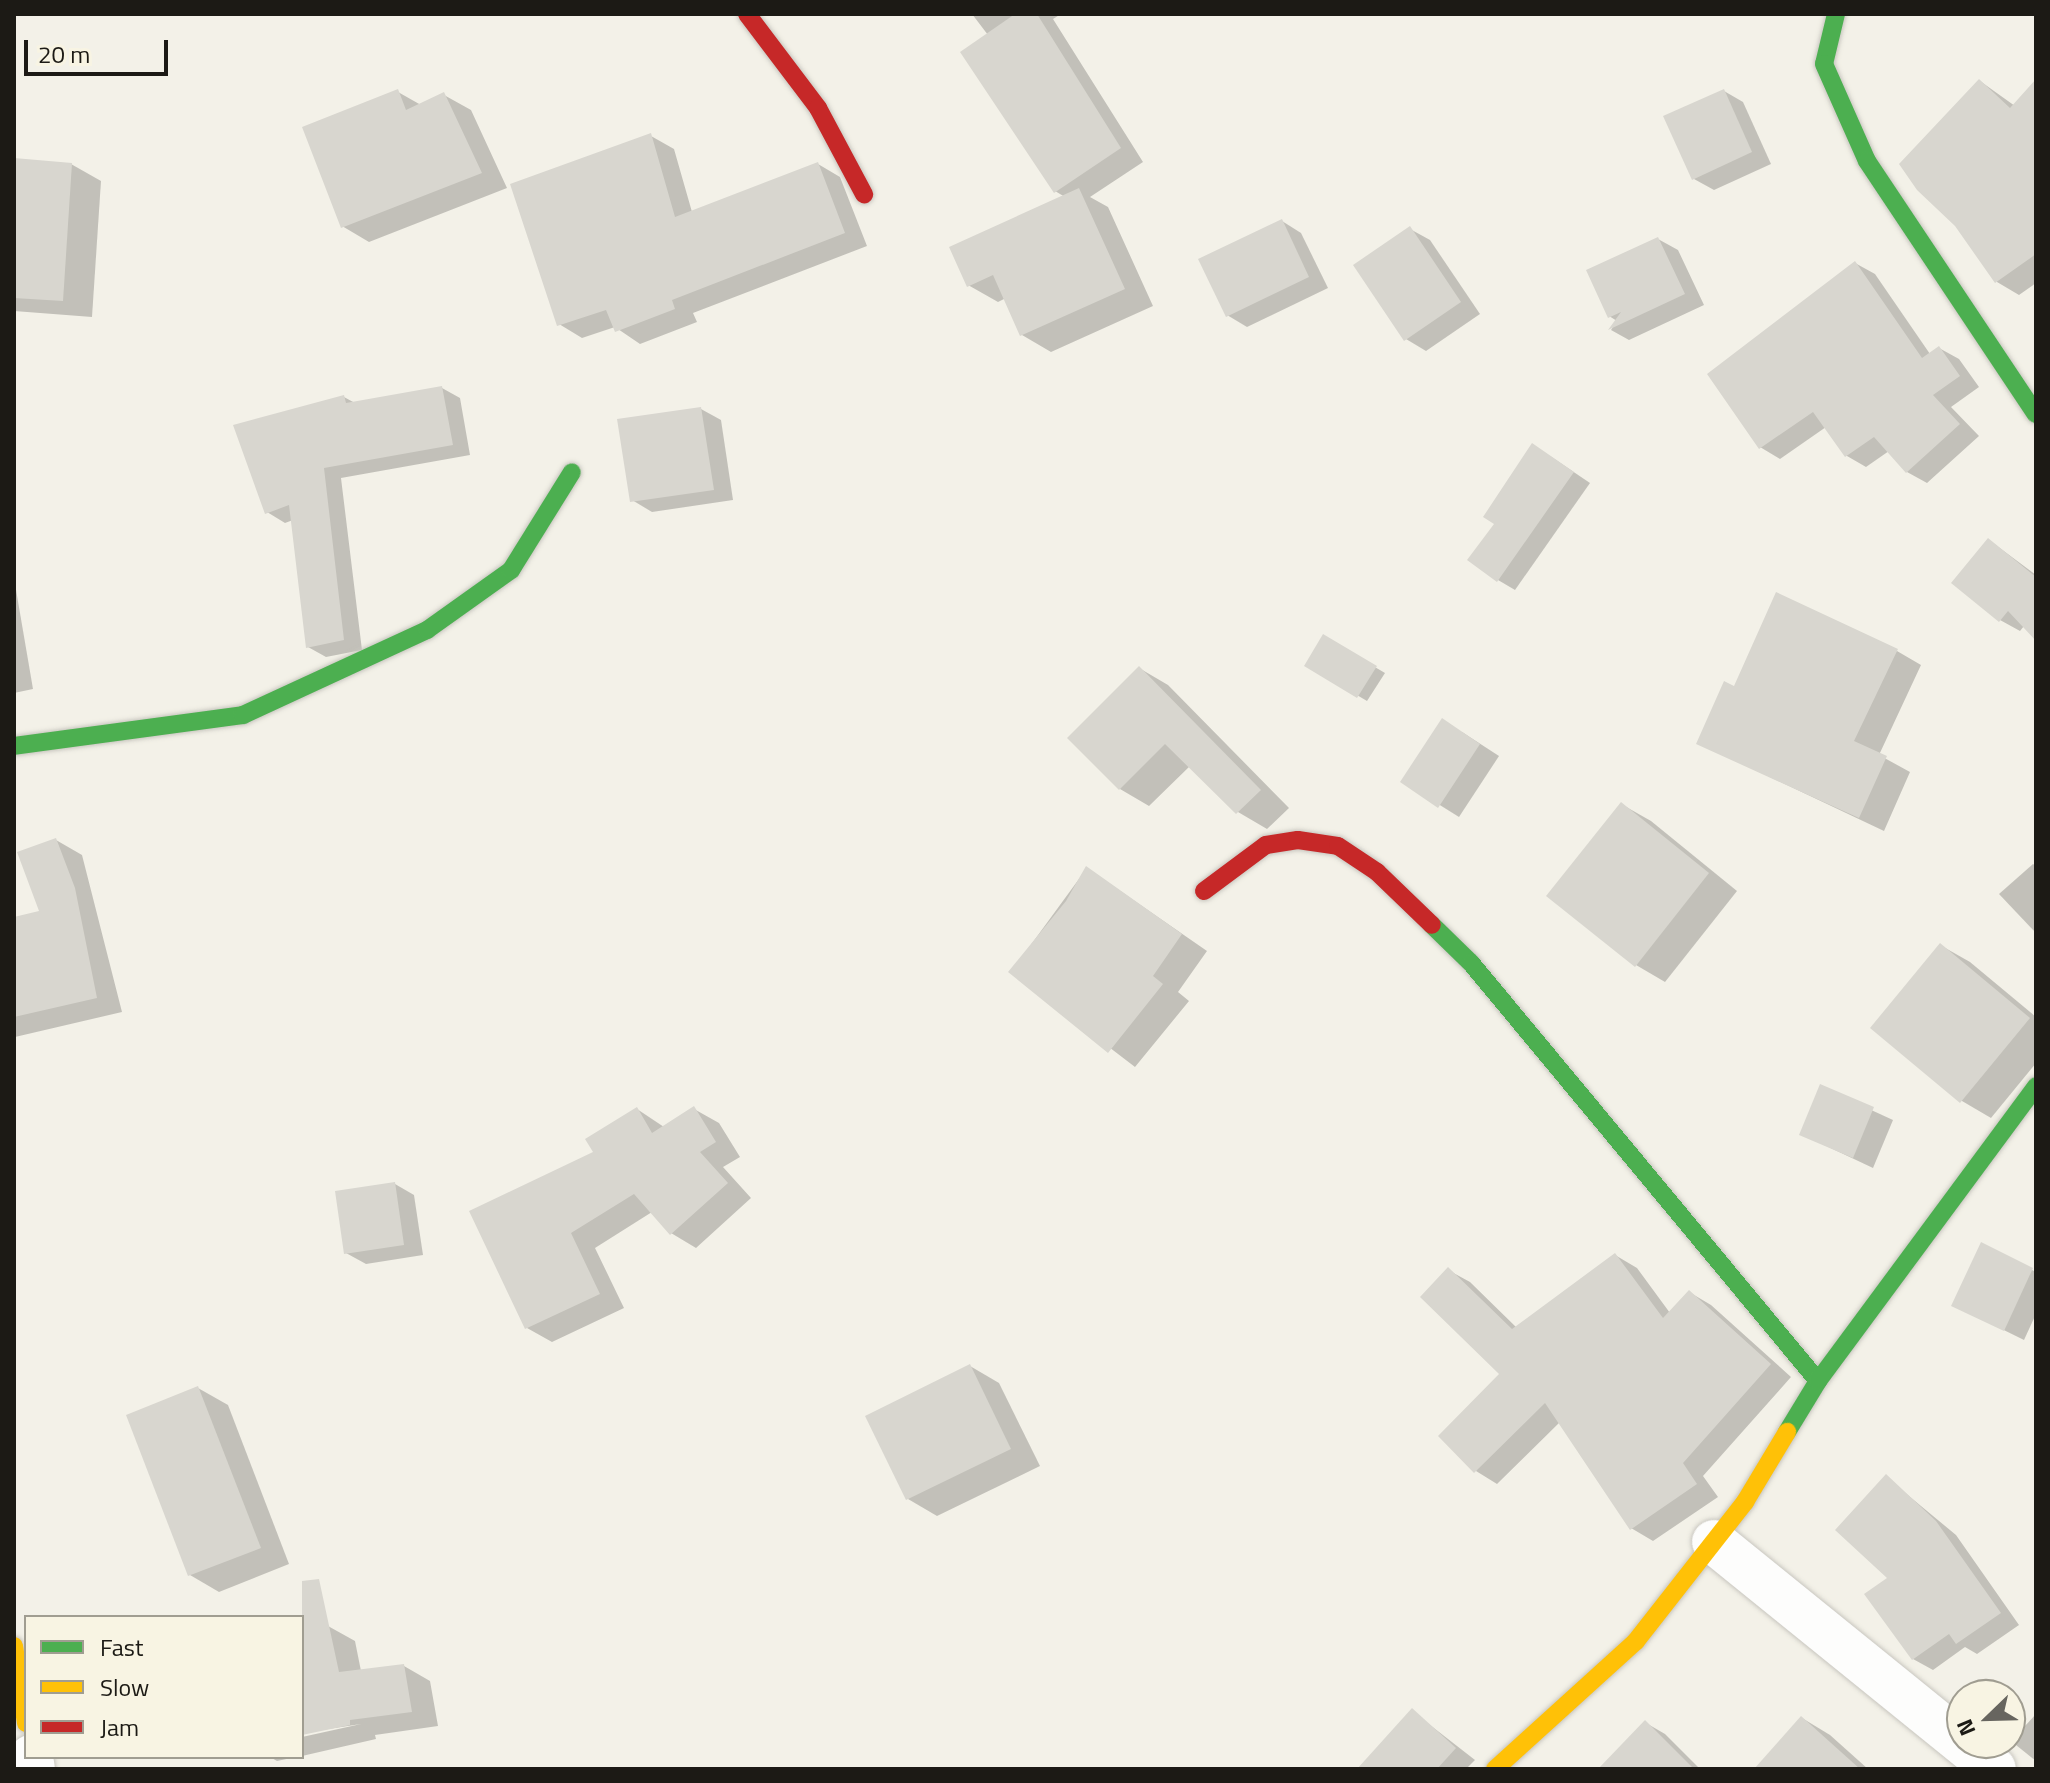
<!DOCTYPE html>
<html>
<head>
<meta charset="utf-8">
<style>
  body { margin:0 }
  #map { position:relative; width:2050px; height:1783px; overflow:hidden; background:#f3f1e8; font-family:"Titillium Web",sans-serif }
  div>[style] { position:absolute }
  .shadow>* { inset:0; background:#0003 }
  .building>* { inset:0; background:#d8d6cf }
  .roads { filter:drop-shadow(0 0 2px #c8c6bf) drop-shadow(0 0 2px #c8c6bf) }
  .street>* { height:44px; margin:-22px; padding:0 22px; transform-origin:22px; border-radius:22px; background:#fdfdfc }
  .fast>* { height:18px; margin:-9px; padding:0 9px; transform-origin:9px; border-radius:9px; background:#4caf50 }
  .slow>* { height:18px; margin:-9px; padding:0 9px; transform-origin:9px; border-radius:9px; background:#ffc107 }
  .jam>* { height:18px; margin:-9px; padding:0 9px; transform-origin:9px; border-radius:9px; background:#c62828 }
  span { translate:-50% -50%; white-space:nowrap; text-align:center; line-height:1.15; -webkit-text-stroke:7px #f8f4e3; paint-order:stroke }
  .frame { position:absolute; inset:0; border:16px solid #1c1a15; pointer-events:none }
  .legend { position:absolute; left:24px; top:1615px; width:280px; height:144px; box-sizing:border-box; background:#f8f4e3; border:2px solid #a09d91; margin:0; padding:10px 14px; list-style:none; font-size:24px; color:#1c1a15 }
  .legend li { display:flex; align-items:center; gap:16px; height:40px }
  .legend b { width:40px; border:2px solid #a09d91 }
  .north { position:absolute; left:1946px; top:1679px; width:80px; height:80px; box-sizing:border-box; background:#f8f4e3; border:2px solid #a09d91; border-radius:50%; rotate:247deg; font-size:22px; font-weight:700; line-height:32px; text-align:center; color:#1c1a15 }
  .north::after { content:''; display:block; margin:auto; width:28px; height:36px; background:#67655f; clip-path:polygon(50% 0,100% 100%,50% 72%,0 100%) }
  .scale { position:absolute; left:24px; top:40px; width:144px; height:36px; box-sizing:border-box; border:4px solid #1c1a15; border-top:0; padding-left:10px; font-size:24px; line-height:28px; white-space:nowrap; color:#1c1a15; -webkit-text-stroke:6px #f8f4e3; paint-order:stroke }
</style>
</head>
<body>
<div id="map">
  <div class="shadow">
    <div style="clip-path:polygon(972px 14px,1061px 14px,1053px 19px,1143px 162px,1090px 197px,1108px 207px,1153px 306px,1051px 352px,1022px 335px,1006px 298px,998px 302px,968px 285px,1065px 197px,1055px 191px,988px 35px)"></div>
    <div style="clip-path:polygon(1980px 81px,2015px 106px,2036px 82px,2036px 283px,2019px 295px,1997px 282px)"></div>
    <div style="clip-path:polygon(1724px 91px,1743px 102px,1771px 164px,1714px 190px,1694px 179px)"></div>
    <div style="clip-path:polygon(398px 92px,421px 105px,444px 95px,471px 110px,507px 188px,369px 242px,342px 226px)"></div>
    <div style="clip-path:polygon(651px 136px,674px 149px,692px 212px,818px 164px,840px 177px,867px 246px,693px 313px,697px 322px,640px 344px,615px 327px,582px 338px,559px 324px)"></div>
    <div style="clip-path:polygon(14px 160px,71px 164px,101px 181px,92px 317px,14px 311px)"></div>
    <div style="clip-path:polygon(1282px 221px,1301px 233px,1328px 288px,1247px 327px,1227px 315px)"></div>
    <div style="clip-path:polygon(1410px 229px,1430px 240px,1480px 314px,1426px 351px,1406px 339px)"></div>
    <div style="clip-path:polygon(1658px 239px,1678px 250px,1704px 305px,1629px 340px,1611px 330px,1617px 321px,1609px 316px)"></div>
    <div style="clip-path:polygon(1855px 263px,1875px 274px,1930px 354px,1939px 348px,1959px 359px,1979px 387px,1951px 407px,1979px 436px,1927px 483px,1907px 472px,1889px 451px,1866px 467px,1847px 456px,1826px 427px,1780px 459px,1760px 447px)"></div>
    <div style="clip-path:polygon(442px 388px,460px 398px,470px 455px,341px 478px,362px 650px,326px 657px,308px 647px,293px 520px,285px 523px,267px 512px,344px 397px,355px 403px)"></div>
    <div style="clip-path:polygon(701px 409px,721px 420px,733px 500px,652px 512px,632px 500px)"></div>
    <div style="clip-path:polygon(1550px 456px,1590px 483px,1515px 590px,1498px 580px,1496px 524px)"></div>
    <div style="clip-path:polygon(1989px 540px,2036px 575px,2036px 638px,2024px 626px,2020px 631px,2000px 620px)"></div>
    <div style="clip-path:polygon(14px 578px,33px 689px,14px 693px)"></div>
    <div style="clip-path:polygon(1324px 637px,1385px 673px,1367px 701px,1306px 665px)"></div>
    <div style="clip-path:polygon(1897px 651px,1921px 665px,1879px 755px,1910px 772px,1884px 831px,1698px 743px,1735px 689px)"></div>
    <div style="clip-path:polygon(1139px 668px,1168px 685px,1289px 808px,1267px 829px,1238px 812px,1190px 766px,1149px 806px,1120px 789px)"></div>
    <div style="clip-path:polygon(1462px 732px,1499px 756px,1459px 817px,1403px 782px)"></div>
    <div style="clip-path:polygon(1621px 804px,1651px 821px,1737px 891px,1665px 982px,1636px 965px)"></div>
    <div style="clip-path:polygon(56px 840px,82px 855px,122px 1012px,15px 1037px,14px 919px,42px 912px)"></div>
    <div style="clip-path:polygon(2033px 864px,2036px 866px,2036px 933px,1999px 894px)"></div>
    <div style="clip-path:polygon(1087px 868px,1207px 951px,1178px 992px,1189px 1001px,1135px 1067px,1011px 972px)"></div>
    <div style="clip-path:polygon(1940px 945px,1970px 962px,2036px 1017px,2036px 1063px,1991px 1118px,1962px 1101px,1873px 1028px)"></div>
    <div style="clip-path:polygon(1821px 1087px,1893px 1120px,1873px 1168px,1801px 1134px)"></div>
    <div style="clip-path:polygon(637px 1109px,664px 1127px,694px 1109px,719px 1123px,740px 1157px,723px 1167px,751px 1198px,696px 1248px,671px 1233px,652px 1212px,595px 1248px,624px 1308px,552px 1342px,527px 1328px,596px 1152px)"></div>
    <div style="clip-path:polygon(395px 1184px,414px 1195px,423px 1255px,366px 1264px,346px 1253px)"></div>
    <div style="clip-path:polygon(1982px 1245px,2036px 1272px,2036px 1314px,2024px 1340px,1953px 1305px)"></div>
    <div style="clip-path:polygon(1615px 1255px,1637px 1268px,1670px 1313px,1689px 1292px,1711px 1305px,1791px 1377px,1703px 1476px,1718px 1497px,1653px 1541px,1631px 1528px,1560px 1422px,1497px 1484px,1476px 1471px,1502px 1374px,1448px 1270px,1470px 1282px,1517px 1328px)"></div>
    <div style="clip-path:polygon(970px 1366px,999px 1383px,1040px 1466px,937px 1516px,908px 1499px)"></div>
    <div style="clip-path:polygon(198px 1388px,228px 1405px,289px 1564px,219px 1592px,190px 1575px)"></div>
    <div style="clip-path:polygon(1886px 1477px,1956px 1535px,2019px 1625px,1977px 1654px,1965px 1647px,1933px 1670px,1913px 1659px,1890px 1578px)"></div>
    <div style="clip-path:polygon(328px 1626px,355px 1641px,361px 1671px,404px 1666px,430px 1681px,438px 1726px,375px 1735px,376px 1739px,302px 1756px,302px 1737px,361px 1724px,302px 1733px,302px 1631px)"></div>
    <div style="clip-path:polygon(1412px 1711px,1475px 1760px,1466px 1769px,1370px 1769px)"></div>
    <div style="clip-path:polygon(2036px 1714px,2036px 1761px,2011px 1741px)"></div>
    <div style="clip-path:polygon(1802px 1718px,1830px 1735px,1868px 1769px,1756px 1769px)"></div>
    <div style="clip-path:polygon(1646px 1723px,1665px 1734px,1700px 1769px,1600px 1769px)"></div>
    <div style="clip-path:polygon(270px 1757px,296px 1757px,277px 1761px)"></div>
  </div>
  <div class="building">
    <div style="clip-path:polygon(1015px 14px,1037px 14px,1121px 148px,1054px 193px,960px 52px)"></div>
    <div style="clip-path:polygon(1979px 79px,2010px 108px,2036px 79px,2036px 254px,1995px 283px,1955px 226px,1917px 190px,1899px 164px)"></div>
    <div style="clip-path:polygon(398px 89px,406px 110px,444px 92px,482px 173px,341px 228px,302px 127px)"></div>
    <div style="clip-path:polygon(1724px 89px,1752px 152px,1692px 180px,1663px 116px)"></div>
    <div style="clip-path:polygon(651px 133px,675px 217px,818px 162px,845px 233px,672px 300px,675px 309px,615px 332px,606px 310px,557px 326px,510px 184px)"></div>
    <div style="clip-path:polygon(14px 158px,72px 163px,63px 301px,14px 298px)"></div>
    <div style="clip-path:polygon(1079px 188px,1125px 289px,1020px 336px,993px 275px,967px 287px,949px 247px)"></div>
    <div style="clip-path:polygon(1282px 219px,1309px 277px,1226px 317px,1198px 259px)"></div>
    <div style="clip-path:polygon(1410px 226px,1461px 302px,1404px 341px,1353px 265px)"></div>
    <div style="clip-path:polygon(1658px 237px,1685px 294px,1608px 330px,1621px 312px,1608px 318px,1586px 270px)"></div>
    <div style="clip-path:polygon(1855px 261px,1922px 358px,1939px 346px,1960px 376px,1933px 395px,1960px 424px,1906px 473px,1874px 437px,1845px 457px,1813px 412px,1759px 449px,1707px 374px)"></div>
    <div style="clip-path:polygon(442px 386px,453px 445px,324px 468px,344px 640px,306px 648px,289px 505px,265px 514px,233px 425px,344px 395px,346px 403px)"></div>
    <div style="clip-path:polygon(701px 407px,714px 490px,630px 502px,617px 419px)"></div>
    <div style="clip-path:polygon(1532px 443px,1574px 472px,1497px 582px,1467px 560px,1494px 524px,1483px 517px)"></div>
    <div style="clip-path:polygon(1988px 538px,2036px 577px,2036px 641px,2008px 611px,1999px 622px,1951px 583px)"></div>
    <div style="clip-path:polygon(1776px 592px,1898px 649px,1854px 741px,1887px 756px,1859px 818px,1696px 744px,1724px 681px,1734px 686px)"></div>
    <div style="clip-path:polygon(1323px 634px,1377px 666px,1357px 698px,1304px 666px)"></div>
    <div style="clip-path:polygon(1139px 666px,1261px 790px,1236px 814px,1165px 744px,1119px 790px,1067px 738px)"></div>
    <div style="clip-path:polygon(1442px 718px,1480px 744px,1438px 808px,1400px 782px)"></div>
    <div style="clip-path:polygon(1621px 802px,1709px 873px,1635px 967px,1546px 896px)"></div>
    <div style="clip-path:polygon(56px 838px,75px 888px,97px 998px,14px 1017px,14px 917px,39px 911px,17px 852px)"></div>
    <div style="clip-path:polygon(1086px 866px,1182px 934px,1153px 976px,1163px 984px,1108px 1053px,1008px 972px,1066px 901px)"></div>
    <div style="clip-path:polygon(1940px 943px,2030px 1018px,1960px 1103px,1870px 1028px)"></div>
    <div style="clip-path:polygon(1820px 1084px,1874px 1107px,1853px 1158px,1799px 1135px)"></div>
    <div style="clip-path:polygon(694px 1106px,716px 1142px,700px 1152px,728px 1183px,670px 1235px,634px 1194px,571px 1233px,600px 1294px,525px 1329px,469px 1211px,593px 1152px,585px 1139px,637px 1107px,652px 1133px)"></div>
    <div style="clip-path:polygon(395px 1182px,404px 1245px,344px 1254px,335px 1191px)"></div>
    <div style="clip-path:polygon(1981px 1242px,2033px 1268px,2004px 1331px,1951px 1306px)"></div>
    <div style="clip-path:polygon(1615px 1253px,1663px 1318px,1689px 1290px,1771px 1364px,1683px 1463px,1697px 1484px,1630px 1530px,1545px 1403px,1474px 1473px,1438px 1436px,1499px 1374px,1420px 1297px,1448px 1267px,1512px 1329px)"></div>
    <div style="clip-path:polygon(970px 1364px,1011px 1449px,906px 1500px,865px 1416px)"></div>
    <div style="clip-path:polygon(198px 1386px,261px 1548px,188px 1576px,126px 1415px)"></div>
    <div style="clip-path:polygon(1886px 1474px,1936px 1521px,2001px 1613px,1956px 1644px,1949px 1634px,1912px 1660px,1864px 1594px,1887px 1578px,1835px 1530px)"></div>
    <div style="clip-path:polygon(319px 1579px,339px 1672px,404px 1664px,412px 1712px,350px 1720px,350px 1725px,302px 1735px,302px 1581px)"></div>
    <div style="clip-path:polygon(1412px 1708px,1456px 1748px,1437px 1769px,1357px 1769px)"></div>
    <div style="clip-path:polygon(1801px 1716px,1860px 1769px,1754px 1769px)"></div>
    <div style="clip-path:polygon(1645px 1720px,1694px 1769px,1598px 1769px)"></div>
  </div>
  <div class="roads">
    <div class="street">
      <div style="left:1714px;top:1542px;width:360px;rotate:39deg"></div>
      <div style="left:31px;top:1757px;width:12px;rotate:81deg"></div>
    </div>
    <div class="fast">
      <div style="left:1836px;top:14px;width:51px;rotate:103.5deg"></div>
      <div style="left:1824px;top:64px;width:106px;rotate:66.1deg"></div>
      <div style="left:1867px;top:161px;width:304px;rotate:56.3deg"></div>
      <div style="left:14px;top:746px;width:231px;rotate:-7.7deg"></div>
      <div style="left:243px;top:715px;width:203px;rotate:-24.8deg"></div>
      <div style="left:427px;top:630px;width:103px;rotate:-35.5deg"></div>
      <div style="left:511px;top:570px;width:115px;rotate:-58.1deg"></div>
      <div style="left:1432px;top:925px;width:54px;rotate:44.3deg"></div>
      <div style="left:1471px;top:963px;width:543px;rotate:50.3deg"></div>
      <div style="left:1787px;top:1432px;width:60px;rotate:-58.7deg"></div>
      <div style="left:1818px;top:1381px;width:367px;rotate:-53.5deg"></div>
    </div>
    <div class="slow">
      <div style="left:14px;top:1646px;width:78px;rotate:81.1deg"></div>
      <div style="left:1495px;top:1769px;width:190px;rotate:-42.2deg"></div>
      <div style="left:1636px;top:1641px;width:177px;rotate:-51.9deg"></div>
      <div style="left:1745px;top:1502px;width:82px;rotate:-59deg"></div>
    </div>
    <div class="jam">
      <div style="left:747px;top:14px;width:118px;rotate:52.9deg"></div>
      <div style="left:818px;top:108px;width:98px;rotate:61.9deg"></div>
      <div style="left:1204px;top:891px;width:77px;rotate:-36.6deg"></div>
      <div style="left:1266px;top:845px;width:32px;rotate:-9deg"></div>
      <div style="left:1298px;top:840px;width:40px;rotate:8.5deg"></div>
      <div style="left:1338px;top:846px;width:47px;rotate:33.7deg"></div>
      <div style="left:1377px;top:872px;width:76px;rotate:43.9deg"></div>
    </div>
  </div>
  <div class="frame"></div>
  <ul class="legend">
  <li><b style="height:10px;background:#4caf50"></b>Fast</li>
  <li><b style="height:10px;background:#ffc107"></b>Slow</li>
  <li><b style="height:10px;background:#c62828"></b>Jam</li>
  </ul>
  <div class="north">N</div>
  <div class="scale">20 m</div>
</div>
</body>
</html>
